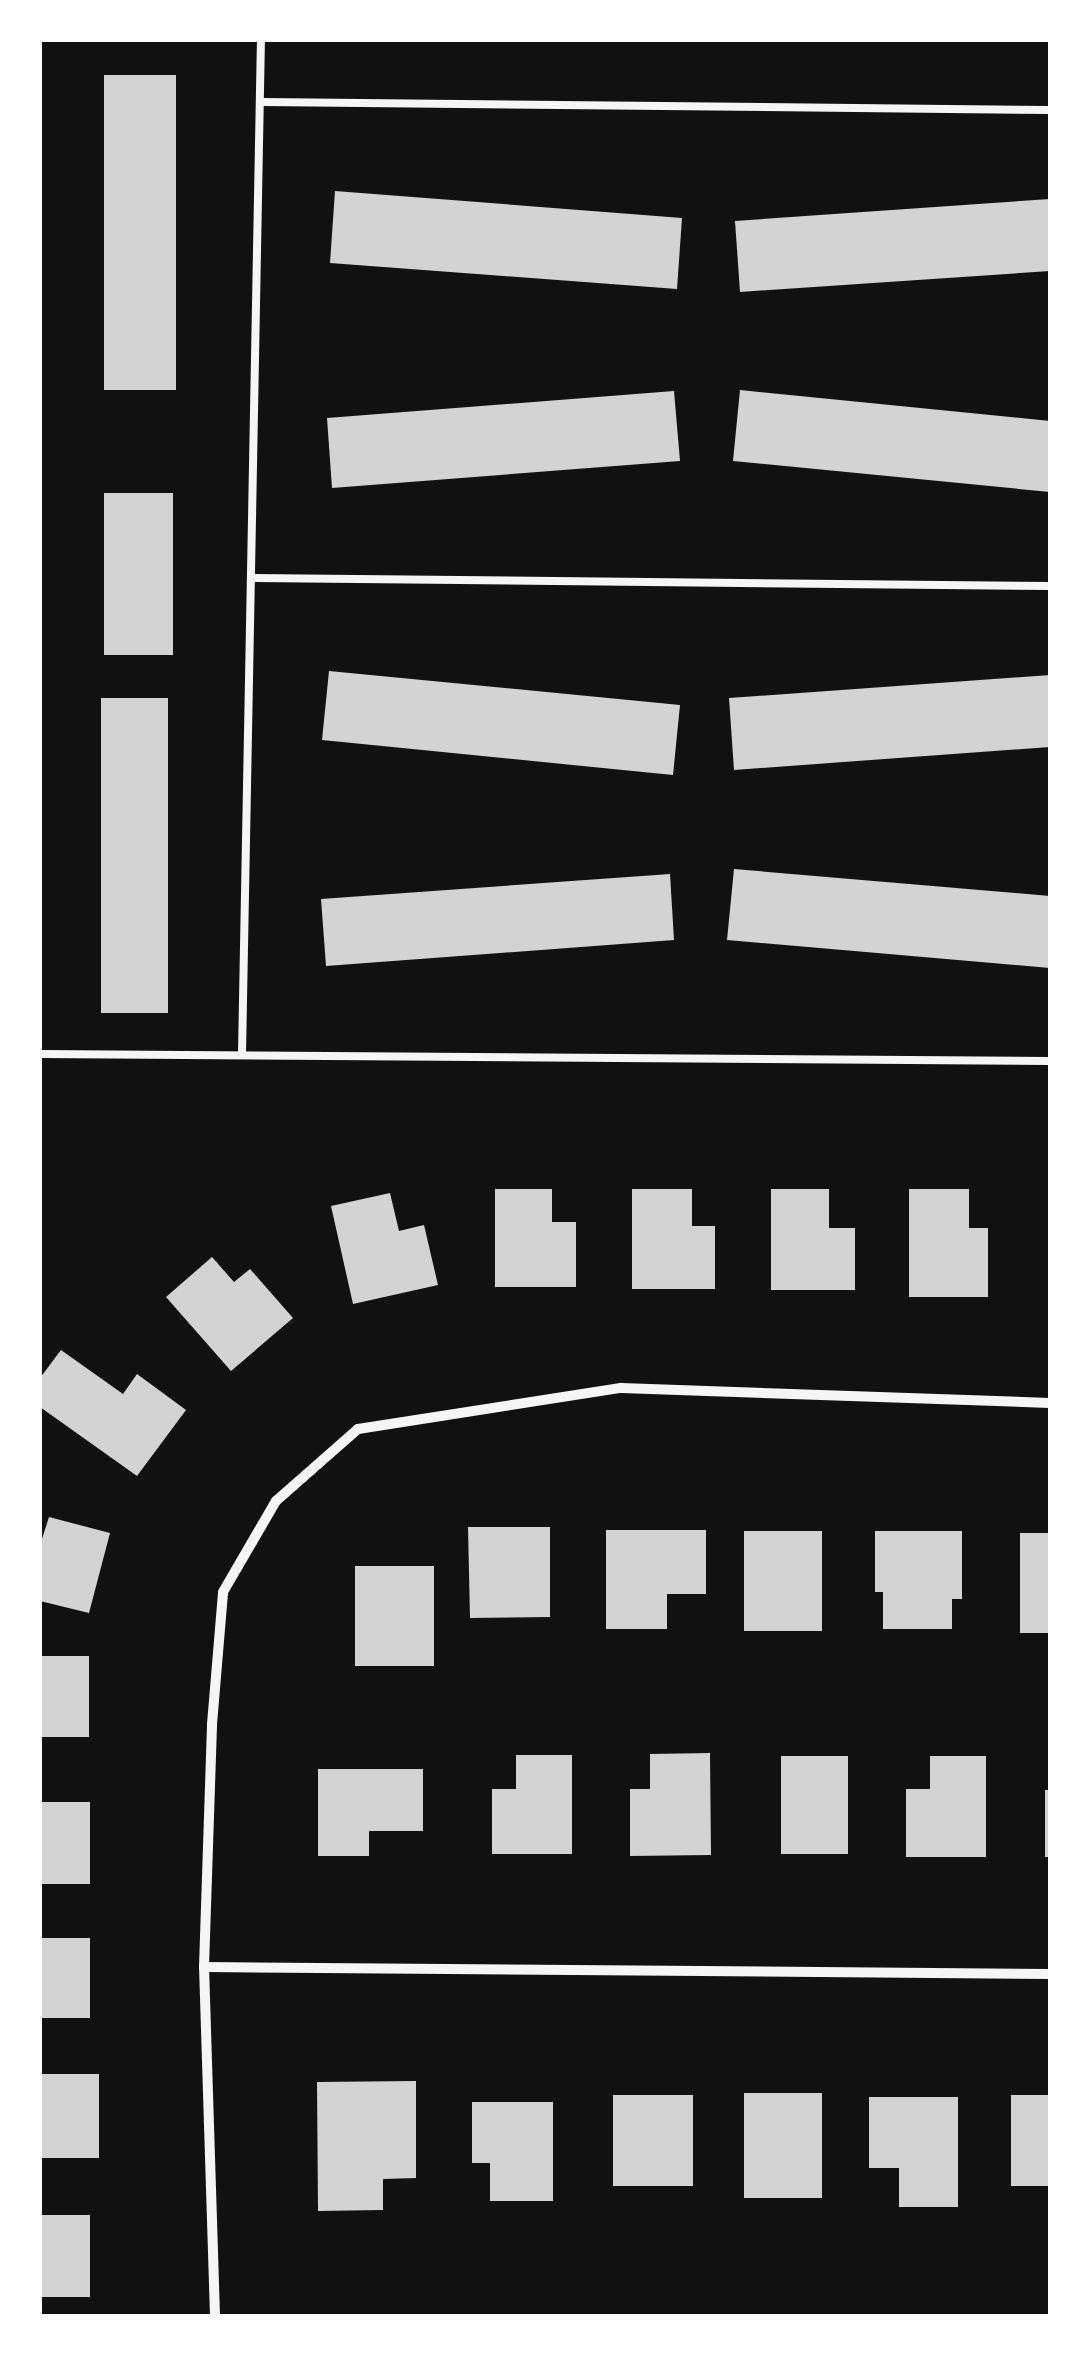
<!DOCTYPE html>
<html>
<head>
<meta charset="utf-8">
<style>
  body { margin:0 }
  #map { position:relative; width:1090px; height:2356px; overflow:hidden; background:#111; font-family:"Archivo Narrow",sans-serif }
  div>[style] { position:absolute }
  .building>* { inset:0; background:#d3d3d3 }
  .service>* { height:8px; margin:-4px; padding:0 4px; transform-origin:4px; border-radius:4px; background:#f5f5f5 }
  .minor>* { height:10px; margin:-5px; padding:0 5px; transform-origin:5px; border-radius:5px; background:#f5f5f5 }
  span { translate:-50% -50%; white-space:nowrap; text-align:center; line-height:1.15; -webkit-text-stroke:9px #fff; paint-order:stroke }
  .frame { position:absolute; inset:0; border:42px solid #fff; pointer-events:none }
</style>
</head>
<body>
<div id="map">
  <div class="building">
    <div style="clip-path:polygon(104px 75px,176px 75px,176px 390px,104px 390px)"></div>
    <div style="clip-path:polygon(335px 191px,682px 218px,677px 289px,330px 263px)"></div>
    <div style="clip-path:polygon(1050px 199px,1050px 271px,740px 292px,735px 221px)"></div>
    <div style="clip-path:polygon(740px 390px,1050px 421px,1050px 492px,733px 461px)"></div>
    <div style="clip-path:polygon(674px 391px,680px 461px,332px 488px,327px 418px)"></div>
    <div style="clip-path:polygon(104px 493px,173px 493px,173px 655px,104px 655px)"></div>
    <div style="clip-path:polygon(329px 671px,680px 705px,673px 775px,322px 740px)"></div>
    <div style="clip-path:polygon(1050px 675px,1050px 747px,734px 770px,729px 698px)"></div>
    <div style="clip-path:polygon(101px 698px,168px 698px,168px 1013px,101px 1013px)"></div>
    <div style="clip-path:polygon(734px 869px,1050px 896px,1050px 968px,727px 940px)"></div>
    <div style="clip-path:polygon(670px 874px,674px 940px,326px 966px,321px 899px)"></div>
    <div style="clip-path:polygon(495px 1189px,552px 1189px,552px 1222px,576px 1222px,576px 1287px,495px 1287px)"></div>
    <div style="clip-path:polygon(632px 1189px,692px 1189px,692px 1226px,715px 1226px,715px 1289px,632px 1289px)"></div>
    <div style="clip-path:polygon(771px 1189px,829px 1189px,829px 1228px,855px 1228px,855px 1290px,771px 1290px)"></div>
    <div style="clip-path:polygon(909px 1189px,969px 1189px,969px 1228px,988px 1228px,988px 1297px,909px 1297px)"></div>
    <div style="clip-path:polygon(390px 1193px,399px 1231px,424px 1225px,438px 1285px,353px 1304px,331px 1206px)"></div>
    <div style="clip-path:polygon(212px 1257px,234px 1282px,250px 1269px,293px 1318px,231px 1371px,166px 1297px)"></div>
    <div style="clip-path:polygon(61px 1350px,123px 1394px,137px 1374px,186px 1410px,137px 1476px,40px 1407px,40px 1378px)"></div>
    <div style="clip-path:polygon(49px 1517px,110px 1533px,89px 1613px,40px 1601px,40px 1545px)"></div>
    <div style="clip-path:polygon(468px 1527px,550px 1527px,550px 1617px,470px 1618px)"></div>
    <div style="clip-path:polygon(606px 1530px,706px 1530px,706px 1594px,667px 1594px,667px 1629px,606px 1629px)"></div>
    <div style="clip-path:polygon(744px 1531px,822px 1531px,822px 1631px,744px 1631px)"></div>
    <div style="clip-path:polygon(875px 1531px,962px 1531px,962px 1599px,952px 1599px,952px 1629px,883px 1629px,883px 1592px,875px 1592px)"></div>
    <div style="clip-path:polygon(1020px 1533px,1050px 1533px,1050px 1633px,1020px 1633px)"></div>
    <div style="clip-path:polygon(355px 1566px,434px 1566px,434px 1666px,355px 1666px)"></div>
    <div style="clip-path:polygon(40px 1656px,89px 1656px,89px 1737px,40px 1737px)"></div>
    <div style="clip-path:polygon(710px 1753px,711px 1855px,630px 1856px,630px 1789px,650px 1789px,650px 1754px)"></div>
    <div style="clip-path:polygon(516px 1755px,572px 1755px,572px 1854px,492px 1854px,492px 1789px,516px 1789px)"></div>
    <div style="clip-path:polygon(781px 1756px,848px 1756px,848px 1854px,781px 1854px)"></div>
    <div style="clip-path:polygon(930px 1756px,986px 1756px,986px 1857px,906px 1857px,906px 1789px,930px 1789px)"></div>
    <div style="clip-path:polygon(318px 1769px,423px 1769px,423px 1831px,369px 1831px,369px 1856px,318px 1856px)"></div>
    <div style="clip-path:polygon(1045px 1790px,1050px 1790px,1050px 1857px,1045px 1857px)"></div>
    <div style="clip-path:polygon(40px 1802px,90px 1802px,90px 1884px,40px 1884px)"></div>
    <div style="clip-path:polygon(40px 1938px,90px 1938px,90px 2018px,40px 2018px)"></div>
    <div style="clip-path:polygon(40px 2074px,99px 2074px,99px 2158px,40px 2158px)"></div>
    <div style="clip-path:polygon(416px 2081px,416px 2178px,383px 2179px,383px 2210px,318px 2211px,317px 2082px)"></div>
    <div style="clip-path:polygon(744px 2093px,822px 2093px,822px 2198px,744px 2198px)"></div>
    <div style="clip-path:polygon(613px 2095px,693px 2095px,693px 2186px,613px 2186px)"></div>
    <div style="clip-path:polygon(1011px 2095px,1050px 2095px,1050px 2186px,1011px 2186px)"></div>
    <div style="clip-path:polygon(869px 2097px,958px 2097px,958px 2207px,899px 2207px,899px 2168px,869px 2168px)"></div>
    <div style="clip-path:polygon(472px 2102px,553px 2102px,553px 2201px,490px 2201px,490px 2163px,472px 2163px)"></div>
    <div style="clip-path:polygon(40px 2215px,90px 2215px,90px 2297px,40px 2297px)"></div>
  </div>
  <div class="service">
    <div style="left:262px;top:102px;width:788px;rotate:0.58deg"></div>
    <div style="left:253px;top:578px;width:797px;rotate:0.58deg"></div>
    <div style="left:40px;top:1054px;width:1010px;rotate:0.4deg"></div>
    <div style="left:242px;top:1054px;width:1014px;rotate:-88.93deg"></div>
  </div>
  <div class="minor">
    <div style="left:204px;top:1967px;width:846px;rotate:0.47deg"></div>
    <div style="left:215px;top:2316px;width:349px;rotate:-91.8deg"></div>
    <div style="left:204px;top:1967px;width:243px;rotate:-88.1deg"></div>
    <div style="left:212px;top:1724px;width:132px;rotate:-85.2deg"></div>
    <div style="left:223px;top:1592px;width:105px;rotate:-59.8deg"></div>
    <div style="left:276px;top:1501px;width:109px;rotate:-41.3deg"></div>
    <div style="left:358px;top:1429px;width:266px;rotate:-8.9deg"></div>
    <div style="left:621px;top:1388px;width:429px;rotate:2deg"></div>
  </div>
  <div class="frame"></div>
</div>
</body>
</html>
